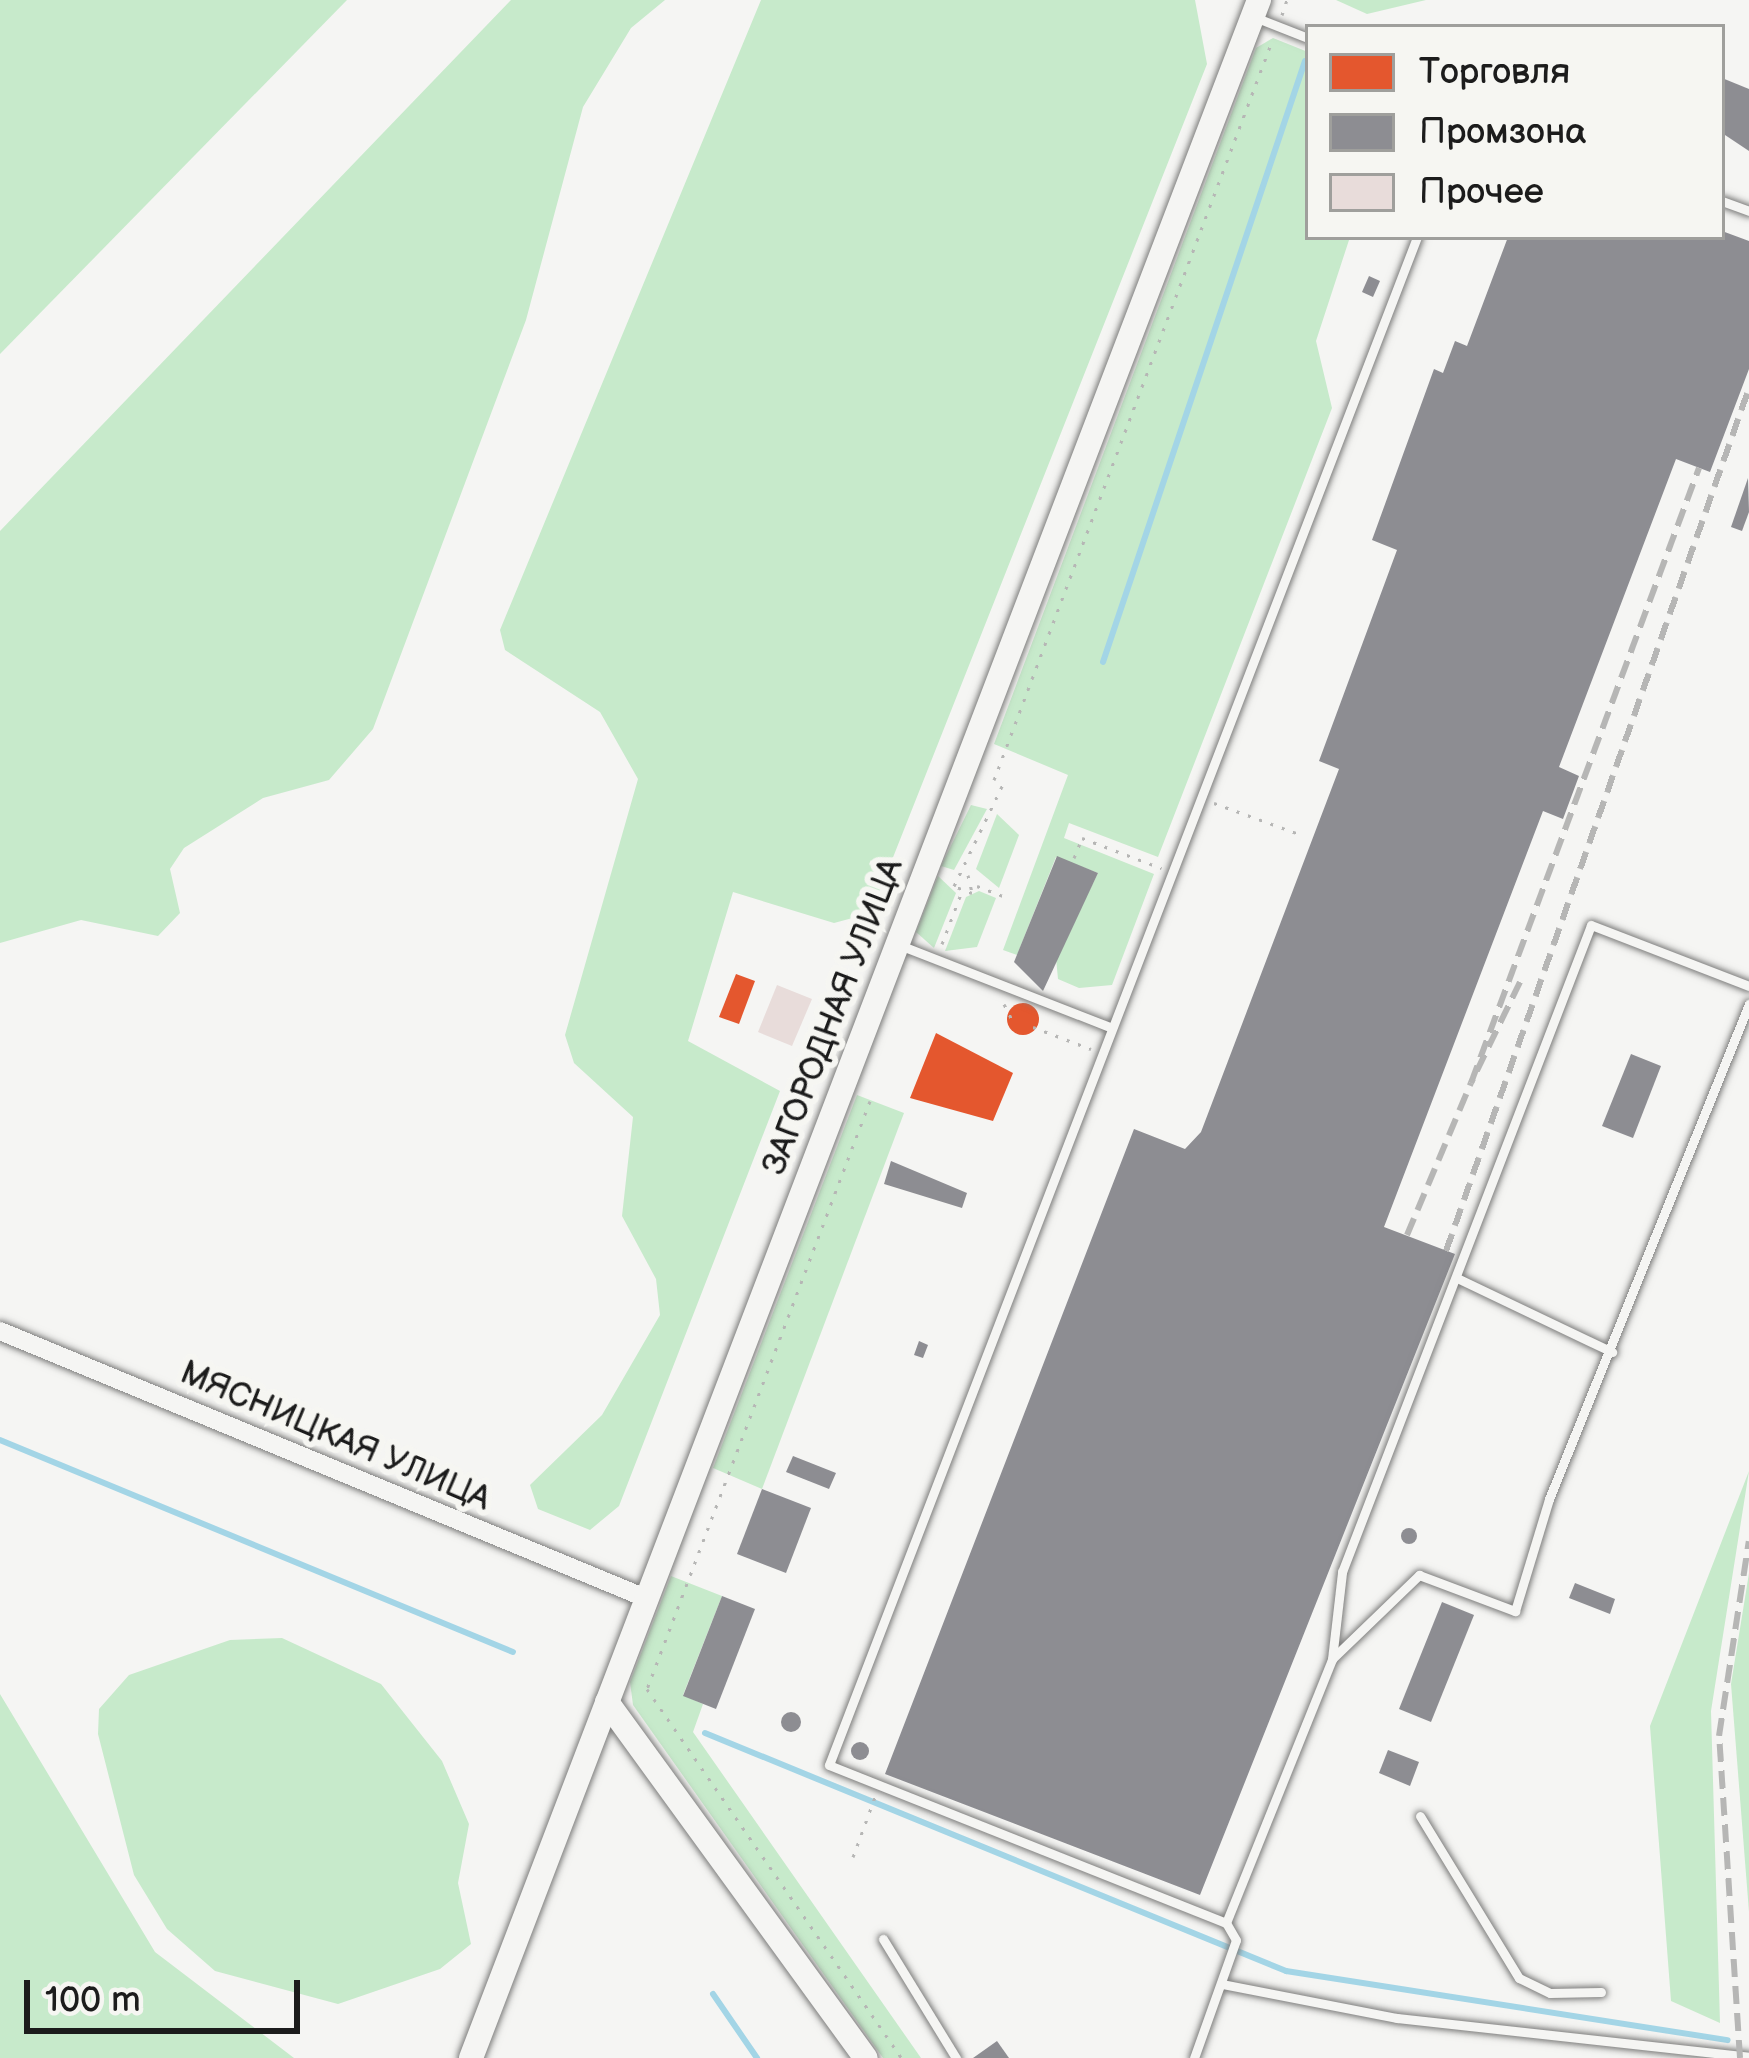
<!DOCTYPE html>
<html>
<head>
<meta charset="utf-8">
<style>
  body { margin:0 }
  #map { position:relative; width:1749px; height:2058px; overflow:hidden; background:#f5f5f3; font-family:"Balsamiq Sans",sans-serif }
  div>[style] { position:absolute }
  .green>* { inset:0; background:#c7eacb }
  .shops>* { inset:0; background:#e4572e }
  .round { border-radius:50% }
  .industry>* { inset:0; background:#8d8d92 }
  .stream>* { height:6px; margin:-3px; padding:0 3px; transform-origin:3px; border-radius:3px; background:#a3d5e6 }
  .building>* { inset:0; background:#e8dcda }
  .path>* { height:3px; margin-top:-1.5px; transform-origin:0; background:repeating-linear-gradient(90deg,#b6b6b5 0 3px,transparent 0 12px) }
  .roads { filter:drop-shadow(0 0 3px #7e7e7d) drop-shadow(0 0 3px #7e7e7d) }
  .service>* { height:9px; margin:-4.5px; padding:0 4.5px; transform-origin:4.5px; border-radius:4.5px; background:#f5f5f3 }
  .minor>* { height:18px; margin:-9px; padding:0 9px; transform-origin:9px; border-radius:9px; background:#f5f5f3 }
  .tertiary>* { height:24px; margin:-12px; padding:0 12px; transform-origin:12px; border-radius:12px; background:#f5f5f3 }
  .rail>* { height:6px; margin-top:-3px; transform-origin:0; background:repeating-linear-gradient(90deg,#b6b6b5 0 18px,transparent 0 27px) }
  span { translate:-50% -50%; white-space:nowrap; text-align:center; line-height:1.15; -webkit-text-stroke:12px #f6f6f2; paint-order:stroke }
  .street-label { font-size:33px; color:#1c1c1c }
  .legend { position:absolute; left:1305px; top:24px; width:420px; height:216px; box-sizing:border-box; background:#f6f6f2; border:3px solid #9f9f9c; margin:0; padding:15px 21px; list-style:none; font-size:36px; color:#1c1c1c }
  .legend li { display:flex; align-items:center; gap:24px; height:60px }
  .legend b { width:60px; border:3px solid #9f9f9c }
  .scale { position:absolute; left:24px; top:1980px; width:276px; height:54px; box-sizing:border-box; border:6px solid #1c1c1c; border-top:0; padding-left:15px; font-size:36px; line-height:42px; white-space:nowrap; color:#1c1c1c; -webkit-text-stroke:9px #f6f6f2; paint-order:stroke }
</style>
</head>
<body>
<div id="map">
  <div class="green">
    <div style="clip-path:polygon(0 0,347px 0,0 354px)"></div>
    <div style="clip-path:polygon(511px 0,665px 0,631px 28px,583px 107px,526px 320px,373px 729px,329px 780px,263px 798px,184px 848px,170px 869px,180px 913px,158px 936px,81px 920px,0 943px,0 531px)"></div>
    <div style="clip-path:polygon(761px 0,1195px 0,1207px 64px,871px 913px,834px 923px,733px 892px,688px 1041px,780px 1091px,619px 1506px,590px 1530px,538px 1509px,530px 1485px,602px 1415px,660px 1315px,656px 1279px,622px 1216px,633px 1117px,574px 1063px,565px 1035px,638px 779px,600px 712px,505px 650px,500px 630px)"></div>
    <div style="clip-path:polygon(1336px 0,1426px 0,1367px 14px)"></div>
    <div style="clip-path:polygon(1273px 38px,1308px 52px,1308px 237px,1350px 237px,1316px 341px,1332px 408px,1158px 857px,1069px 823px,1064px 838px,1154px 874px,1112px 985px,1079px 988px,1058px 979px,1056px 958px,1098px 873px,1056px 857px,1017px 955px,1003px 950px,1068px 775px,994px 744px,1256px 48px)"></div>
    <div style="clip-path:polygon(971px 805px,987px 809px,954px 870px,941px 866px)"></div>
    <div style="clip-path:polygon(997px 814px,1019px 835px,999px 888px,976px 869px)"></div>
    <div style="clip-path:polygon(938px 876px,956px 893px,934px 948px,916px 932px)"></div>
    <div style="clip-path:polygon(979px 891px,996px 898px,977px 947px,945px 951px,966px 897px)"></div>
    <div style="clip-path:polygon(857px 1095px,904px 1113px,762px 1489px,713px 1468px)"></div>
    <div style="clip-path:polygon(1749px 1471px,1711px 1711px,1720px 2023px,1671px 2001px,1650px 1726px)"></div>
    <div style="clip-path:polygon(1749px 1573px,1749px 1912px,1731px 1684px)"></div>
    <div style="clip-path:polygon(671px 1576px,722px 1596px,683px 1695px,703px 1704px,693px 1732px,921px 2058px,883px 2058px,633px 1705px,630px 1682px)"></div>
    <div style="clip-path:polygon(282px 1638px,381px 1684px,442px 1761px,469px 1824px,458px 1883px,471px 1944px,440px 1969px,338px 2004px,215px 1971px,167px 1929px,134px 1875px,98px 1734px,99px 1709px,129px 1675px,230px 1640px)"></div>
    <div style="clip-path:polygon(0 1694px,155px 1952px,294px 2058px,0 2058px)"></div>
  </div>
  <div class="shops">
    <div style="clip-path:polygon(736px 974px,755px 981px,739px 1024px,719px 1017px)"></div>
    <div class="round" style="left:1007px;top:1003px;width:32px;height:32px"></div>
    <div style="clip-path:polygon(936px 1033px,1013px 1073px,993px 1121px,910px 1098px)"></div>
  </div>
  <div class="industry">
    <div style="clip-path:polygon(1722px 78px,1749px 89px,1749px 151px,1722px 133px)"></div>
    <div style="clip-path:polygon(1722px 231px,1749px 241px,1749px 369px,1710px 472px,1676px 459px,1559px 767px,1579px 776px,1563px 819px,1543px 811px,1384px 1227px,1455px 1254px,1200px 1895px,885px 1774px,1134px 1129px,1185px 1149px,1201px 1132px,1339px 769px,1319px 761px,1397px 550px,1372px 540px,1434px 369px,1443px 373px,1455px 341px,1467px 346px,1508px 237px)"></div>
    <div style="clip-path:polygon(1369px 276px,1380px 281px,1373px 297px,1362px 292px)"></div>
    <div style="clip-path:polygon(1748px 478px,1749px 512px,1742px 531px,1731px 527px)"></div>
    <div style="clip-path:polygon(1057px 856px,1098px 873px,1043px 991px,1014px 962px)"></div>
    <div style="clip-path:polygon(1631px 1054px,1661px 1066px,1633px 1138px,1602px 1126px)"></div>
    <div style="clip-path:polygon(891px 1161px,967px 1193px,962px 1208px,884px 1184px)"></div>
    <div style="clip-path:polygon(919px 1341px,928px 1345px,923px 1358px,914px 1355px)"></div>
    <div style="clip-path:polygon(793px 1456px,836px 1473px,829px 1489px,786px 1472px)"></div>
    <div style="clip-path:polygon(762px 1489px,811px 1508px,786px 1573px,737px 1554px)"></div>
    <div class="round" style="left:1401px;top:1528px;width:16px;height:16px"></div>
    <div style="clip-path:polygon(1575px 1583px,1615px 1599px,1610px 1614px,1569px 1598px)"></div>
    <div style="clip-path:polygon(722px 1596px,755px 1609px,716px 1709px,683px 1696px)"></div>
    <div style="clip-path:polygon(1442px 1602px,1474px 1615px,1431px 1722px,1399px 1709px)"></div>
    <div class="round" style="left:781px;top:1712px;width:20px;height:20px"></div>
    <div class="round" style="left:851px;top:1742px;width:18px;height:18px"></div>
    <div style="clip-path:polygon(1388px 1750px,1419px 1762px,1410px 1786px,1379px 1773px)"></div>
    <div style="clip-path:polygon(997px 2041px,1009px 2058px,973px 2058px)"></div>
  </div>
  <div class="stream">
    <div style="left:1103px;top:662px;width:634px;rotate:-71.42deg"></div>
    <div style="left:0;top:1440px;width:555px;rotate:22.45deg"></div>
    <div style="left:705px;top:1733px;width:628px;rotate:22.28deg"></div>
    <div style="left:1286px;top:1971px;width:447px;rotate:8.9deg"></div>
    <div style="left:713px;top:1994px;width:78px;rotate:55.5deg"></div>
  </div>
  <div class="building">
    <div style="clip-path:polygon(777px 985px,812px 999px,792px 1046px,758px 1032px)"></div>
  </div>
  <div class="path">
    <div style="left:1282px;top:15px;width:16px;rotate:-72deg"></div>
    <div style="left:994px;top:780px;width:790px;rotate:-69.38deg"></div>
    <div style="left:1214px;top:803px;width:94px;rotate:20deg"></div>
    <div style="left:1074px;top:858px;width:22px;rotate:-68deg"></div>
    <div style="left:1082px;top:838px;width:85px;rotate:20.8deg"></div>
    <div style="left:968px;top:875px;width:18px;rotate:77deg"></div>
    <div style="left:972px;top:893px;width:19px;rotate:-159deg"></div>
    <div style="left:954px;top:886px;width:113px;rotate:-64.3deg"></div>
    <div style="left:977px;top:886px;width:33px;rotate:21deg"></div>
    <div style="left:942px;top:944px;width:57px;rotate:-69.3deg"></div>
    <div style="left:1004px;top:1004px;width:16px;rotate:63deg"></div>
    <div style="left:1033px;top:1027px;width:62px;rotate:20.8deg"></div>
    <div style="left:870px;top:1101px;width:629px;rotate:110.77deg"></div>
    <div style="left:647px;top:1689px;width:449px;rotate:55.4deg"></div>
    <div style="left:853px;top:1857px;width:64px;rotate:-69.9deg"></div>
  </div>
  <div class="roads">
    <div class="service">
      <div style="left:1257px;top:18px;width:55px;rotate:21.4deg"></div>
      <div style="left:1722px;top:201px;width:29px;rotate:20deg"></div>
      <div style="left:1417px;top:237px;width:1637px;rotate:111.05deg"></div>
      <div style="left:829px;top:1765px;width:427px;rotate:21.7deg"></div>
      <div style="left:1226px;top:1923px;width:284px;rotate:-68.1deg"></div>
      <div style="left:1332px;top:1659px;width:88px;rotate:-83.4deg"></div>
      <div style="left:1342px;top:1572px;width:693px;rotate:-68.95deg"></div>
      <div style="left:1591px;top:925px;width:169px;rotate:21.1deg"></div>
      <div style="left:902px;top:946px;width:225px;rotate:21.3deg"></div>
      <div style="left:1457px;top:1278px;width:172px;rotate:25.5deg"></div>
      <div style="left:1333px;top:1658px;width:120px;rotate:-44deg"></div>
      <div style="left:1419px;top:1575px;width:103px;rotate:20.6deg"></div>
      <div style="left:1515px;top:1611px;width:117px;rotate:-73.1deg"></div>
      <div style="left:1549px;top:1499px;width:534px;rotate:-68deg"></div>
      <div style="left:1420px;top:1816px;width:190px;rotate:58.6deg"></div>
      <div style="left:1519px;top:1978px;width:34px;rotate:26deg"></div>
      <div style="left:1550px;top:1993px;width:51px;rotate:-1.1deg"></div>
      <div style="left:883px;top:1939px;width:140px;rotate:58.5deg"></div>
      <div style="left:1222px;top:1984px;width:178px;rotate:11deg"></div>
      <div style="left:1397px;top:2018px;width:354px;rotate:6.3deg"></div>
      <div style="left:1194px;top:2058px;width:125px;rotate:-70.4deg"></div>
      <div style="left:1236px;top:1940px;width:20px;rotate:-120deg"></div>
    </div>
    <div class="minor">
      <div style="left:0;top:1331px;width:701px;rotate:22.47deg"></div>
    </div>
    <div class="tertiary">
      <div style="left:607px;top:1702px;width:440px;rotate:54deg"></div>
      <div style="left:471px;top:2058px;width:2204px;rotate:-69.05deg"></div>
    </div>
  </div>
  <div class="rail">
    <div style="left:1520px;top:982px;width:112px;rotate:115.9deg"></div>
    <div style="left:1471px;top:1083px;width:656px;rotate:-69.66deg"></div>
    <div style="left:1407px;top:1235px;width:165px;rotate:-67.2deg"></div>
    <div style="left:1446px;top:1251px;width:915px;rotate:-70.65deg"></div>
    <div style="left:1740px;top:2058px;width:323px;rotate:-93.7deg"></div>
    <div style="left:1719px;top:1736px;width:197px;rotate:-81.3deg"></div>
  </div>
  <div class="street-label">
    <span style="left:834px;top:1017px;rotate:-69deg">ЗАГОРОДНАЯ УЛИЦА</span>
    <span style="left:335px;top:1437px;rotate:23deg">МЯСНИЦКАЯ УЛИЦА</span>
  </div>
  <ul class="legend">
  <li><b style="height:33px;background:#e4572e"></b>Торговля</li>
  <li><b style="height:33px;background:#8d8d92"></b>Промзона</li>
  <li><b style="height:33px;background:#e8dcda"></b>Прочее</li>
  </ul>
  <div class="scale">100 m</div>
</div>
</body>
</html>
